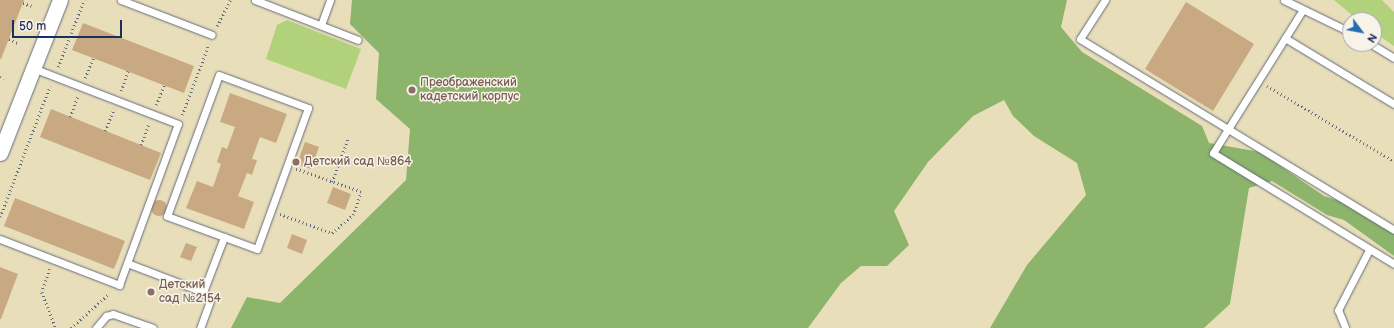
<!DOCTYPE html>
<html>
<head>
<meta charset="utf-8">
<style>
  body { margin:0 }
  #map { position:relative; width:1394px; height:328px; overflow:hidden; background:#e9deba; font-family:"Balsamiq Sans",sans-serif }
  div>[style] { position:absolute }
  .green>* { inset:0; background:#b1d27b }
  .forest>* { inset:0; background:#8cb46b }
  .building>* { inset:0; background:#c8a981 }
  .round { border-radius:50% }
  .path>* { height:2.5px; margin-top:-1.25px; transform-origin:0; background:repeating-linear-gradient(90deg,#636c7e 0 1px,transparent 0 4px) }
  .roads { filter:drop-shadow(0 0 1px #636c7e) drop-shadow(0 0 1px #636c7e) }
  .service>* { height:7px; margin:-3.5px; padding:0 3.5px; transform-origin:3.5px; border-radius:3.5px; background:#fff }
  .minor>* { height:15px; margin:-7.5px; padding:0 7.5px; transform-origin:7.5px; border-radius:7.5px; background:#fff }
  .dots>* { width:11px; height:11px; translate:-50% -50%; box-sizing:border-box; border:2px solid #f7f3e8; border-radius:50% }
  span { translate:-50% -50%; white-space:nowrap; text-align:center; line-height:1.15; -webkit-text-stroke:3px #f7f3e8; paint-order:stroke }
  .education-label { font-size:12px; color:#785e54 }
  .left { translate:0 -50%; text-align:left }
  .north { position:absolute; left:1342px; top:12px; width:40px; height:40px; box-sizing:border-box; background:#f7f3e8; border:1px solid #9fa5b1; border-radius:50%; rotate:122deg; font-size:11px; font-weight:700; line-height:16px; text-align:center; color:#1b2f5e }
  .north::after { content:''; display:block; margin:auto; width:14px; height:18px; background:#1f6fb2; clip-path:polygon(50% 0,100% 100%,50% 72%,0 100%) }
  .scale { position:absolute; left:12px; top:20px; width:110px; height:18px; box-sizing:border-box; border:2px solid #1b2f5e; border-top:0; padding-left:5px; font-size:12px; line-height:14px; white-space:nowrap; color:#1b2f5e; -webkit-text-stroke:3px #f7f3e8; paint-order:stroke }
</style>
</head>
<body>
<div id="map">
  <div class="green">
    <div style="clip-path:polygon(1334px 0,1382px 0,1394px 12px,1394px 46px,1374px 32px,1374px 20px,1358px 20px)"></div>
    <div style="clip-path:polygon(287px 20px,361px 49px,346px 89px,266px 59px,277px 25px)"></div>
  </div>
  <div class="forest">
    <div style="clip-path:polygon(352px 0,1067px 0,1061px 27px,1082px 52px,1202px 126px,1209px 143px,1260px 152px,1324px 196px,1346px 203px,1394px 233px,1394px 256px,1344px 220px,1327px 215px,1272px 181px,1249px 188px,1230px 304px,1204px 328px,990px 328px,1027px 265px,1086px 195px,1077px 163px,1034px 136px,1013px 116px,1004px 100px,973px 116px,928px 162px,894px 211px,909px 245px,887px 266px,861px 266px,841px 283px,808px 328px,231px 328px,247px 297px,280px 303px,406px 180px,410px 129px,376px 99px,379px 53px,350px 24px)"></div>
  </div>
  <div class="building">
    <div style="clip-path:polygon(0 0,24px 0,1px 59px,0 59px)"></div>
    <div style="clip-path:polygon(1186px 2px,1254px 44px,1213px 111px,1145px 69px)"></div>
    <div style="clip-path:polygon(83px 23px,194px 66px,184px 93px,72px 50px)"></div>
    <div style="clip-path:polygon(230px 93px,287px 114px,276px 143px,260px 137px,252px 159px,257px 160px,252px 175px,247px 173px,238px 196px,254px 202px,244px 229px,186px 208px,197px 181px,213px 187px,221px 164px,217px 162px,222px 147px,227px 149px,235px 127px,220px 122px)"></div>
    <div style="clip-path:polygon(51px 109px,161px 153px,150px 180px,40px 137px)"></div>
    <div style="clip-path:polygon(305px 142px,319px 147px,311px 169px,297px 164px)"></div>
    <div style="clip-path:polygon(333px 187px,351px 194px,345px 210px,327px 203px)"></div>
    <div style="clip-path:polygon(15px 198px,125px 241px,114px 269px,4px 226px)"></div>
    <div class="round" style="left:151px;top:200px;width:16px;height:16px"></div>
    <div style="clip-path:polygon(292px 234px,307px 240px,302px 254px,287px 248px)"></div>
    <div style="clip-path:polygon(186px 243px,197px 247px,191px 261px,180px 257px)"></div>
    <div style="clip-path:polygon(0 267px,18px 274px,1px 319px,0 319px)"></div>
  </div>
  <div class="path">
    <div style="left:23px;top:3px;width:9px;rotate:18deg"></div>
    <div style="left:217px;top:26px;width:29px;rotate:-63deg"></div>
    <div style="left:9px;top:39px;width:10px;rotate:24deg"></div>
    <div style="left:58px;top:67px;width:72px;rotate:-68.8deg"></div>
    <div style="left:0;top:77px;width:4px;rotate:27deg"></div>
    <div style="left:85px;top:78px;width:22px;rotate:-68deg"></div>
    <div style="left:1267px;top:86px;width:147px;rotate:30.6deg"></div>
    <div style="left:121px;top:91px;width:21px;rotate:-71deg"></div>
    <div style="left:156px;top:105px;width:22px;rotate:-68deg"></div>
    <div style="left:182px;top:115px;width:76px;rotate:-69.2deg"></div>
    <div style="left:70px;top:117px;width:23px;rotate:-70deg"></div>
    <div style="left:105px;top:131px;width:24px;rotate:-68deg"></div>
    <div style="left:141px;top:145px;width:23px;rotate:-70deg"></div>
    <div style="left:332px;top:182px;width:47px;rotate:-70deg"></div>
    <div style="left:280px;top:214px;width:55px;rotate:20.1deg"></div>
    <div style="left:332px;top:233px;width:28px;rotate:-41deg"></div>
    <div style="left:353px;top:215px;width:24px;rotate:-71deg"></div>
    <div style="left:361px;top:192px;width:69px;rotate:-160.5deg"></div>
    <div style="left:0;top:217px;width:140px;rotate:-69.1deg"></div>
    <div style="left:50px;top:269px;width:24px;rotate:109deg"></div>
    <div style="left:42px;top:292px;width:39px;rotate:69deg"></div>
    <div style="left:71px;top:328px;width:52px;rotate:-41.9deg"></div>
  </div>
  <div class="roads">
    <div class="service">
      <div style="left:121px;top:0;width:97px;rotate:21deg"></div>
      <div style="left:255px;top:0;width:110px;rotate:21.2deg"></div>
      <div style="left:1105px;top:0;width:46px;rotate:122.7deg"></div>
      <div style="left:1080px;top:39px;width:173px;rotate:31.3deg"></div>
      <div style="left:1228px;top:129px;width:28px;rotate:122deg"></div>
      <div style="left:1213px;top:153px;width:212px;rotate:31.5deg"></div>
      <div style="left:1284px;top:0;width:73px;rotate:25.9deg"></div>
      <div style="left:1302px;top:11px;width:139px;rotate:122.1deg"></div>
      <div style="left:1228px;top:129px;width:194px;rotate:31.3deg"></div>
      <div style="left:321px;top:25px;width:27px;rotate:-70deg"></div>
      <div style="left:1285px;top:38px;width:127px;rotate:31.2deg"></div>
      <div style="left:1371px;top:44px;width:27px;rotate:31deg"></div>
      <div style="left:219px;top:75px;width:95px;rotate:20.3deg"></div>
      <div style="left:308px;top:108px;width:150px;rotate:109.9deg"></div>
      <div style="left:257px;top:249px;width:96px;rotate:-159.9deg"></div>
      <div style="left:167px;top:216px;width:150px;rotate:-69.8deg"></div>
      <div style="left:0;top:239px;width:128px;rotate:21.1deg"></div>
      <div style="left:119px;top:285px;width:171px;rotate:-69.9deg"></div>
      <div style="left:178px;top:124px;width:155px;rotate:-158.9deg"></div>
      <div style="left:127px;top:263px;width:81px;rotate:20.9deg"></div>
      <div style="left:203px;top:292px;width:11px;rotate:52deg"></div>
      <div style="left:210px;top:301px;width:29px;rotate:110deg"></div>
      <div style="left:203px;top:292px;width:59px;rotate:-69.1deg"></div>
      <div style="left:1345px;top:327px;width:18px;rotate:-112deg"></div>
      <div style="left:1338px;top:310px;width:68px;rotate:-62.7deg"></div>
      <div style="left:96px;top:328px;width:16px;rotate:-50deg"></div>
      <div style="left:106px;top:316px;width:7px;rotate:-16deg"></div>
      <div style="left:113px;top:314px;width:42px;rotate:19.3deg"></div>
    </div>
    <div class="minor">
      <div style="left:0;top:153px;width:164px;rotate:-68.6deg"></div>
    </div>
  </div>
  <div class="dots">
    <div style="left:412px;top:90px;background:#8d6e63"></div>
    <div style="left:296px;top:162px;background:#8d6e63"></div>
    <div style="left:151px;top:292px;background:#8d6e63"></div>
  </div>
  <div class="education-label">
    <span class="left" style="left:420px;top:90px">Преображенский<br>кадетский корпус</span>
    <span class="left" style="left:304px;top:162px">Детский сад №864</span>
    <span class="left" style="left:159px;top:292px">Детский<br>сад №2154</span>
  </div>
  <div class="north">N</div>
  <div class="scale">50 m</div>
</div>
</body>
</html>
